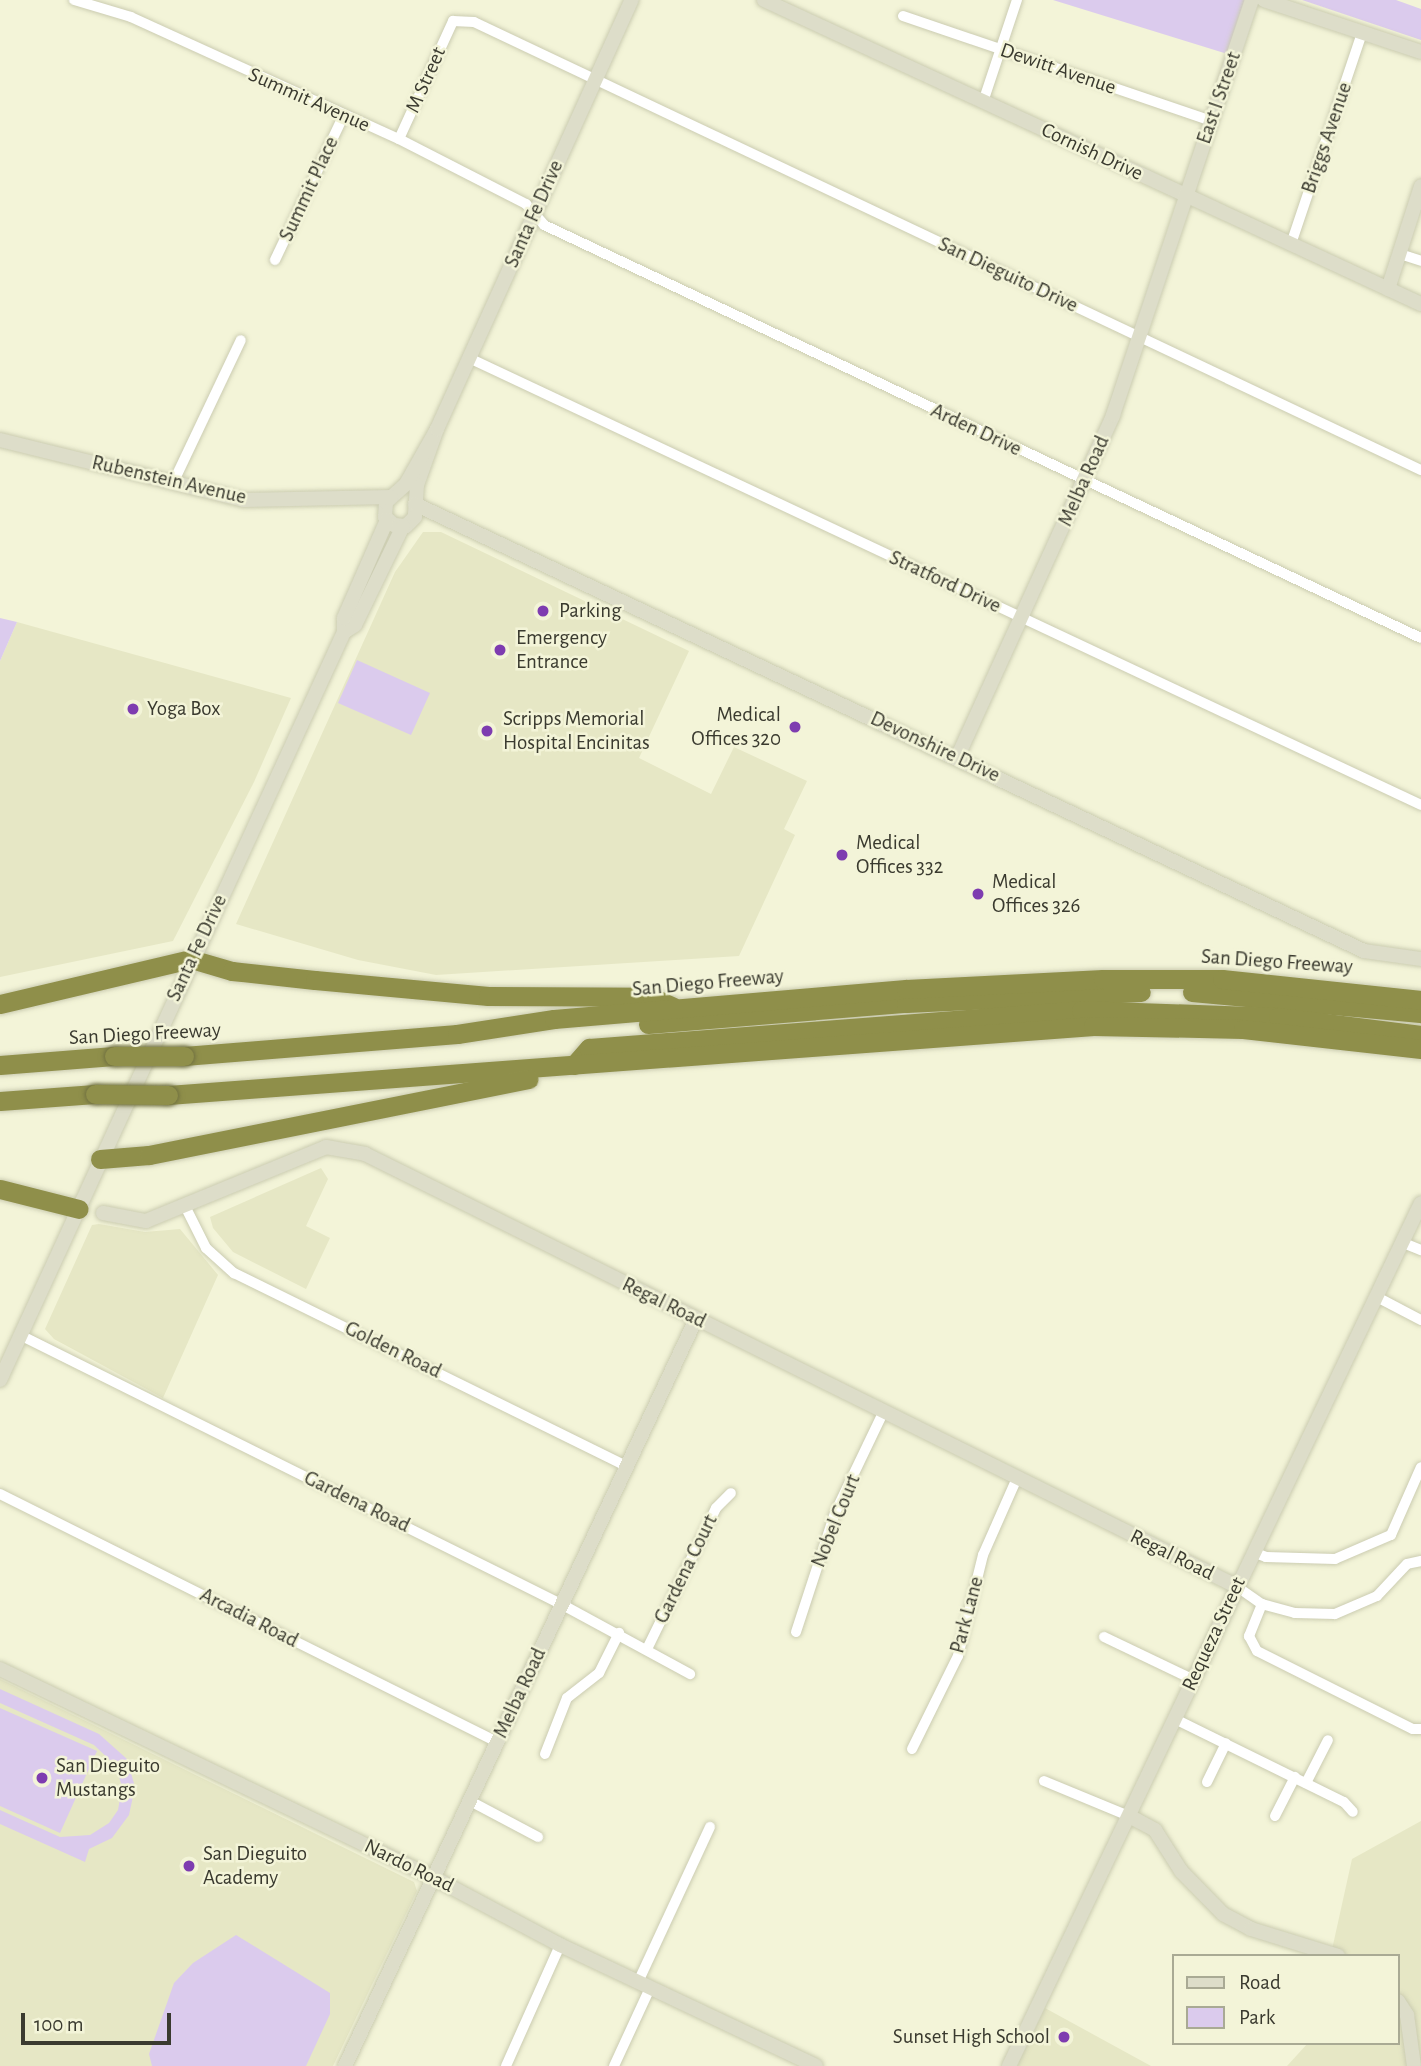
<!DOCTYPE html>
<html>
<head>
<meta charset="utf-8">
<style>
  body { margin:0 }
  #map { position:relative; width:1421px; height:2066px; overflow:hidden; background:#f3f4d8; font-family:"Alegreya Sans",sans-serif }
  div>[style] { position:absolute }
  .built>* { inset:0; background:#e6e7c5 }
  .green>* { inset:0; background:#dbcbed }
  .roads { filter:drop-shadow(0 0 2px #cbccb1) drop-shadow(0 0 2px #cbccb1) }
  .street>* { height:10px; margin:-5px; padding:0 5px; transform-origin:5px; border-radius:5px; background:#fff }
  .secondary>* { height:14px; margin:-7px; padding:0 7px; transform-origin:7px; border-radius:7px; background:#ddddc9 }
  .highway>* { height:19px; margin:-9.5px; padding:0 9.5px; transform-origin:9.5px; border-radius:9.5px; background:#8f8f4a }
  .bridges { filter:drop-shadow(0 0 2px #717141) drop-shadow(0 0 2px #717141) }
  .highway-bridge>* { height:19px; margin:-9.5px; padding:0 9.5px; transform-origin:9.5px; border-radius:9.5px; background:#8f8f4a }
  .dots>* { width:19px; height:19px; translate:-50% -50%; box-sizing:border-box; border:4px solid #f3f4d8; border-radius:50% }
  span { translate:-50% -50%; white-space:nowrap; text-align:center; line-height:1.15; -webkit-text-stroke:5px #f3f4d8; paint-order:stroke }
  .street-label { font-size:21px; color:#3a3a2f }
  .poi-label { font-size:21px; color:#3a3a2f }
  .left { translate:0 -50%; text-align:left }
  .right { translate:-100% -50%; text-align:right }
  .legend { position:absolute; left:1172px; top:1954px; width:228px; height:91px; box-sizing:border-box; background:#f3f4d8; border:2px solid #a9aa94; margin:0; padding:9px 12px; list-style:none; font-size:21px; color:#3a3a2f }
  .legend li { display:flex; align-items:center; gap:14px; height:35px }
  .legend b { width:35px; border:2px solid #a9aa94 }
  .scale { position:absolute; left:21px; top:2013px; width:150px; height:32px; box-sizing:border-box; border:4px solid #3a3a2f; border-top:0; padding-left:9px; font-size:21px; line-height:24px; white-space:nowrap; color:#3a3a2f; -webkit-text-stroke:5px #f3f4d8; paint-order:stroke }
</style>
</head>
<body>
<div id="map">
  <div class="built">
    <div style="clip-path:polygon(423px 532px,441px 532px,689px 651px,639px 758px,711px 794px,734px 747px,807px 781px,784px 829px,795px 835px,739px 956px,436px 975px,358px 960px,236px 924px,395px 572px)"></div>
    <div style="clip-path:polygon(17px 622px,291px 698px,254px 782px,173px 941px,0 977px,0 661px)"></div>
    <div style="clip-path:polygon(321px 1168px,328px 1179px,306px 1226px,330px 1238px,306px 1289px,233px 1252px,213px 1228px,210px 1217px)"></div>
    <div style="clip-path:polygon(99px 1224px,145px 1232px,180px 1229px,218px 1275px,163px 1398px,54px 1339px,45px 1329px,92px 1225px)"></div>
    <div style="clip-path:polygon(0 1679px,414px 1882px,417px 1891px,333px 2066px,0 2066px)"></div>
    <div style="clip-path:polygon(1421px 1821px,1421px 2066px,1287px 2066px,1308px 2043px,1398px 2043px,1398px 1956px,1331px 1954px,1352px 1859px)"></div>
    <div style="clip-path:polygon(1045px 2008px,1151px 2066px,1017px 2066px)"></div>
  </div>
  <div class="green">
    <div style="clip-path:polygon(1053px 0,1253px 0,1234px 56px)"></div>
    <div style="clip-path:polygon(1302px 0,1396px 0,1421px 9px,1421px 40px)"></div>
    <div style="clip-path:polygon(0 618px,17px 622px,0 661px)"></div>
    <div style="clip-path:polygon(357px 660px,430px 693px,411px 735px,338px 703px)"></div>
    <div style="clip-path:polygon(0 1689px,99px 1734px,127px 1759px,135px 1787px,129px 1815px,112px 1838px,89px 1849px,85px 1862px,0 1824px,0 1810px,60px 1837px,90px 1835px,109px 1823px,118px 1810px,122px 1787px,116px 1766px,94px 1745px,0 1703px)"></div>
    <div style="clip-path:polygon(0 1708px,97px 1751px,60px 1833px,0 1806px)"></div>
    <div style="clip-path:polygon(236px 1935px,330px 1993px,330px 2014px,306px 2066px,152px 2066px,149px 2054px,174px 1983px,193px 1963px)"></div>
  </div>
  <div class="roads">
    <div class="street">
      <div style="left:74px;top:0;width:59px;rotate:16.6deg"></div>
      <div style="left:131px;top:17px;width:294px;rotate:24.5deg"></div>
      <div style="left:399px;top:139px;width:143px;rotate:27.1deg"></div>
      <div style="left:526px;top:204px;width:28px;rotate:49deg"></div>
      <div style="left:544px;top:225px;width:969px;rotate:25.22deg"></div>
      <div style="left:903px;top:16px;width:326px;rotate:18.8deg"></div>
      <div style="left:983px;top:102px;width:108px;rotate:-71.6deg"></div>
      <div style="left:399px;top:139px;width:130px;rotate:-65.4deg"></div>
      <div style="left:453px;top:21px;width:21px;rotate:3deg"></div>
      <div style="left:474px;top:22px;width:1048px;rotate:25.32deg"></div>
      <div style="left:1291px;top:244px;width:223px;rotate:-71.4deg"></div>
      <div style="left:1400px;top:254px;width:22px;rotate:18deg"></div>
      <div style="left:275px;top:260px;width:158px;rotate:-64.6deg"></div>
      <div style="left:469px;top:358px;width:1052px;rotate:25.15deg"></div>
      <div style="left:173px;top:483px;width:158px;rotate:-64.6deg"></div>
      <div style="left:186px;top:1208px;width:45px;rotate:63.4deg"></div>
      <div style="left:206px;top:1248px;width:38px;rotate:42deg"></div>
      <div style="left:234px;top:1273px;width:437px;rotate:26.2deg"></div>
      <div style="left:1401px;top:1242px;width:22px;rotate:22deg"></div>
      <div style="left:1375px;top:1296px;width:52px;rotate:27.6deg"></div>
      <div style="left:20px;top:1335px;width:604px;rotate:26.44deg"></div>
      <div style="left:561px;top:1604px;width:147px;rotate:28.5deg"></div>
      <div style="left:0;top:1494px;width:555px;rotate:26.52deg"></div>
      <div style="left:1253px;top:1552px;width:14px;rotate:21deg"></div>
      <div style="left:1266px;top:1557px;width:69px;rotate:1.7deg"></div>
      <div style="left:1335px;top:1559px;width:61px;rotate:-23.2deg"></div>
      <div style="left:1391px;top:1535px;width:74px;rotate:-66.2deg"></div>
      <div style="left:1421px;top:1561px;width:14px;rotate:168deg"></div>
      <div style="left:1407px;top:1564px;width:44px;rotate:133.2deg"></div>
      <div style="left:1377px;top:1596px;width:46px;rotate:156.8deg"></div>
      <div style="left:1335px;top:1614px;width:40px;rotate:-178.6deg"></div>
      <div style="left:1295px;top:1613px;width:34px;rotate:-165deg"></div>
      <div style="left:1262px;top:1604px;width:35px;rotate:112deg"></div>
      <div style="left:1249px;top:1636px;width:17px;rotate:62deg"></div>
      <div style="left:1257px;top:1651px;width:174px;rotate:26.6deg"></div>
      <div style="left:1413px;top:1729px;width:8px"></div>
      <div style="left:1236px;top:1586px;width:32px;rotate:35deg"></div>
      <div style="left:796px;top:1632px;width:125px;rotate:-71.9deg"></div>
      <div style="left:835px;top:1513px;width:111px;rotate:-64.4deg"></div>
      <div style="left:1104px;top:1637px;width:100px;rotate:25.5deg"></div>
      <div style="left:647px;top:1649px;width:157px;rotate:-63.9deg"></div>
      <div style="left:716px;top:1508px;width:21px;rotate:-45deg"></div>
      <div style="left:1175px;top:1719px;width:188px;rotate:26.2deg"></div>
      <div style="left:1344px;top:1802px;width:13px;rotate:48deg"></div>
      <div style="left:912px;top:1749px;width:104px;rotate:-63.7deg"></div>
      <div style="left:958px;top:1656px;width:104px;rotate:-76.1deg"></div>
      <div style="left:983px;top:1555px;width:84px;rotate:-66.2deg"></div>
      <div style="left:545px;top:1754px;width:60px;rotate:-68.6deg"></div>
      <div style="left:567px;top:1698px;width:41px;rotate:-38deg"></div>
      <div style="left:599px;top:1673px;width:45px;rotate:-63.4deg"></div>
      <div style="left:1044px;top:1781px;width:92px;rotate:22.4deg"></div>
      <div style="left:1207px;top:1782px;width:43px;rotate:-64deg"></div>
      <div style="left:1306px;top:1783px;width:48px;rotate:-62.9deg"></div>
      <div style="left:470px;top:1801px;width:77px;rotate:27.9deg"></div>
      <div style="left:1275px;top:1816px;width:44px;rotate:-62.9deg"></div>
      <div style="left:638px;top:1982px;width:171px;rotate:-65.1deg"></div>
      <div style="left:506px;top:2066px;width:133px;rotate:-65.9deg"></div>
      <div style="left:614px;top:2066px;width:86px;rotate:-65.2deg"></div>
    </div>
    <div class="secondary">
      <div style="left:764px;top:0;width:724px;rotate:24.83deg"></div>
      <div style="left:1264px;top:0;width:165px;rotate:18.3deg"></div>
      <div style="left:1388px;top:289px;width:108px;rotate:-72.2deg"></div>
      <div style="left:437px;top:429px;width:59px;rotate:109.7deg"></div>
      <div style="left:417px;top:485px;width:32px;rotate:94deg"></div>
      <div style="left:415px;top:517px;width:13px;rotate:135deg"></div>
      <div style="left:406px;top:526px;width:12px;rotate:-175deg"></div>
      <div style="left:394px;top:525px;width:12px;rotate:-138deg"></div>
      <div style="left:385px;top:517px;width:15px;rotate:-86deg"></div>
      <div style="left:386px;top:502px;width:27px;rotate:-42deg"></div>
      <div style="left:406px;top:484px;width:63px;rotate:-60.6deg"></div>
      <div style="left:437px;top:429px;width:471px;rotate:-65.6deg"></div>
      <div style="left:0;top:440px;width:251px;rotate:13.8deg"></div>
      <div style="left:244px;top:500px;width:147px;rotate:-1.2deg"></div>
      <div style="left:415px;top:504px;width:1049px;rotate:25.22deg"></div>
      <div style="left:1364px;top:951px;width:58px;rotate:8deg"></div>
      <div style="left:344px;top:632px;width:13px;rotate:-32deg"></div>
      <div style="left:355px;top:625px;width:110px;rotate:-64.1deg"></div>
      <div style="left:957px;top:758px;width:377px;rotate:-65.5deg"></div>
      <div style="left:1113px;top:415px;width:438px;rotate:-71.5deg"></div>
      <div style="left:103px;top:1213px;width:44px;rotate:10.5deg"></div>
      <div style="left:146px;top:1221px;width:195px;rotate:-22.3deg"></div>
      <div style="left:326px;top:1147px;width:40px;rotate:10deg"></div>
      <div style="left:365px;top:1154px;width:972px;rotate:26.38deg"></div>
      <div style="left:0;top:1380px;width:823px;rotate:-65.3deg"></div>
      <div style="left:344px;top:632px;width:14px;rotate:-90deg"></div>
      <div style="left:344px;top:618px;width:107px;rotate:-66.3deg"></div>
      <div style="left:0;top:1669px;width:482px;rotate:25.7deg"></div>
      <div style="left:434px;top:1878px;width:143px;rotate:28deg"></div>
      <div style="left:560px;top:1945px;width:283px;rotate:25.3deg"></div>
      <div style="left:1129px;top:1816px;width:30px;rotate:28deg"></div>
      <div style="left:1155px;top:1830px;width:49px;rotate:57.6deg"></div>
      <div style="left:1181px;top:1871px;width:60px;rotate:45.7deg"></div>
      <div style="left:1223px;top:1914px;width:32px;rotate:28deg"></div>
      <div style="left:1251px;top:1929px;width:91px;rotate:17.2deg"></div>
      <div style="left:1398px;top:2001px;width:17px;rotate:57deg"></div>
      <div style="left:1407px;top:2015px;width:51px;rotate:82.2deg"></div>
      <div style="left:345px;top:2066px;width:825px;rotate:-64.83deg"></div>
      <div style="left:1009px;top:2066px;width:956px;rotate:-64.48deg"></div>
    </div>
    <div class="highway">
      <div style="left:1192px;top:992px;width:229px;rotate:5.3deg"></div>
      <div style="left:0;top:1004px;width:196px;rotate:-13.3deg"></div>
      <div style="left:191px;top:959px;width:43px;rotate:16.3deg"></div>
      <div style="left:232px;top:971px;width:83px;rotate:6.2deg"></div>
      <div style="left:315px;top:980px;width:174px;rotate:5.3deg"></div>
      <div style="left:488px;top:996px;width:164px;rotate:0.3deg"></div>
      <div style="left:652px;top:997px;width:23px;rotate:25deg"></div>
      <div style="left:648px;top:1024px;width:259px;rotate:-4.7deg"></div>
      <div style="left:906px;top:1003px;width:235px;rotate:-2.7deg"></div>
      <div style="left:184px;top:1056px;width:274px;rotate:-4.6deg"></div>
      <div style="left:457px;top:1034px;width:98px;rotate:-8.8deg"></div>
      <div style="left:554px;top:1019px;width:353px;rotate:-4.9deg"></div>
      <div style="left:906px;top:989px;width:197px;rotate:-2.9deg"></div>
      <div style="left:1103px;top:979px;width:119px"></div>
      <div style="left:1222px;top:979px;width:200px;rotate:6deg"></div>
      <div style="left:0;top:1065px;width:114px;rotate:-4.5deg"></div>
      <div style="left:574px;top:1065px;width:23px;rotate:-49deg"></div>
      <div style="left:589px;top:1048px;width:493px;rotate:-4.4deg"></div>
      <div style="left:1081px;top:1010px;width:197px;rotate:2deg"></div>
      <div style="left:1278px;top:1017px;width:144px;rotate:7.2deg"></div>
      <div style="left:168px;top:1095px;width:928px;rotate:-4.27deg"></div>
      <div style="left:1093px;top:1026px;width:150px;rotate:1.1deg"></div>
      <div style="left:1243px;top:1029px;width:179px;rotate:6.4deg"></div>
      <div style="left:0;top:1101px;width:95px;rotate:-4.2deg"></div>
      <div style="left:100px;top:1159px;width:49px;rotate:-4.7deg"></div>
      <div style="left:149px;top:1155px;width:387px;rotate:-11.3deg"></div>
      <div style="left:0;top:1189px;width:81px;rotate:14.2deg"></div>
    </div>
  </div>
  <div class="bridges">
    <div class="highway-bridge">
      <div style="left:114px;top:1056px;width:70px"></div>
      <div style="left:95px;top:1094px;width:73px;rotate:0.8deg"></div>
    </div>
  </div>
  <div class="dots">
    <div style="left:543px;top:611px;background:#7e3cb0"></div>
    <div style="left:500px;top:650px;background:#7e3cb0"></div>
    <div style="left:133px;top:709px;background:#7e3cb0"></div>
    <div style="left:795px;top:727px;background:#7e3cb0"></div>
    <div style="left:487px;top:731px;background:#7e3cb0"></div>
    <div style="left:842px;top:855px;background:#7e3cb0"></div>
    <div style="left:978px;top:894px;background:#7e3cb0"></div>
    <div style="left:42px;top:1778px;background:#7e3cb0"></div>
    <div style="left:189px;top:1866px;background:#7e3cb0"></div>
    <div style="left:1064px;top:2037px;background:#7e3cb0"></div>
  </div>
  <div class="street-label">
    <span style="left:1058px;top:69px;rotate:19deg">Dewitt Avenue</span>
    <span style="left:426px;top:80px;rotate:-66deg">M Street</span>
    <span style="left:1219px;top:98px;rotate:-71deg">East I Street</span>
    <span style="left:309px;top:100px;rotate:24deg">Summit Avenue</span>
    <span style="left:1327px;top:138px;rotate:-71deg">Briggs Avenue</span>
    <span style="left:1092px;top:152px;rotate:25deg">Cornish Drive</span>
    <span style="left:309px;top:189px;rotate:-65deg">Summit Place</span>
    <span style="left:534px;top:214px;rotate:-66deg">Santa Fe Drive</span>
    <span style="left:1008px;top:275px;rotate:25deg">San Dieguito Drive</span>
    <span style="left:976px;top:430px;rotate:25deg">Arden Drive</span>
    <span style="left:169px;top:480px;rotate:13deg">Rubenstein Avenue</span>
    <span style="left:1084px;top:481px;rotate:-66deg">Melba Road</span>
    <span style="left:945px;top:582px;rotate:25deg">Stratford Drive</span>
    <span style="left:935px;top:747px;rotate:25deg">Devonshire Drive</span>
    <span style="left:197px;top:948px;rotate:-65deg">Santa Fe Drive</span>
    <span style="left:1277px;top:962px;rotate:4deg">San Diego Freeway</span>
    <span style="left:708px;top:983px;rotate:-5deg">San Diego Freeway</span>
    <span style="left:145px;top:1034px;rotate:-3deg">San Diego Freeway</span>
    <span style="left:664px;top:1303px;rotate:26deg">Regal Road</span>
    <span style="left:393px;top:1350px;rotate:26deg">Golden Road</span>
    <span style="left:357px;top:1502px;rotate:26deg">Gardena Road</span>
    <span style="left:836px;top:1521px;rotate:-68deg">Nobel Court</span>
    <span style="left:1172px;top:1555px;rotate:26deg">Regal Road</span>
    <span style="left:686px;top:1569px;rotate:-64deg">Gardena Court</span>
    <span style="left:967px;top:1615px;rotate:-75deg">Park Lane</span>
    <span style="left:249px;top:1618px;rotate:27deg">Arcadia Road</span>
    <span style="left:1214px;top:1634px;rotate:-65deg">Requeza Street</span>
    <span style="left:520px;top:1693px;rotate:-65deg">Melba Road</span>
    <span style="left:409px;top:1866px;rotate:26deg">Nardo Road</span>
  </div>
  <div class="poi-label">
    <span class="left" style="left:559px;top:611px">Parking</span>
    <span class="left" style="left:516px;top:650px">Emergency<br>Entrance</span>
    <span class="left" style="left:147px;top:709px">Yoga Box</span>
    <span class="right" style="left:781px;top:727px">Medical<br>Offices 320</span>
    <span class="left" style="left:503px;top:731px">Scripps Memorial<br>Hospital Encinitas</span>
    <span class="left" style="left:856px;top:855px">Medical<br>Offices 332</span>
    <span class="left" style="left:992px;top:894px">Medical<br>Offices 326</span>
    <span class="left" style="left:56px;top:1778px">San Dieguito<br>Mustangs</span>
    <span class="left" style="left:203px;top:1866px">San Dieguito<br>Academy</span>
    <span class="right" style="left:1050px;top:2037px">Sunset High School</span>
  </div>
  <ul class="legend">
  <li><b style="height:9px;background:#ddddc9"></b>Road</li>
  <li><b style="height:19px;background:#dbcbed"></b>Park</li>
  </ul>
  <div class="scale">100 m</div>
</div>
</body>
</html>
